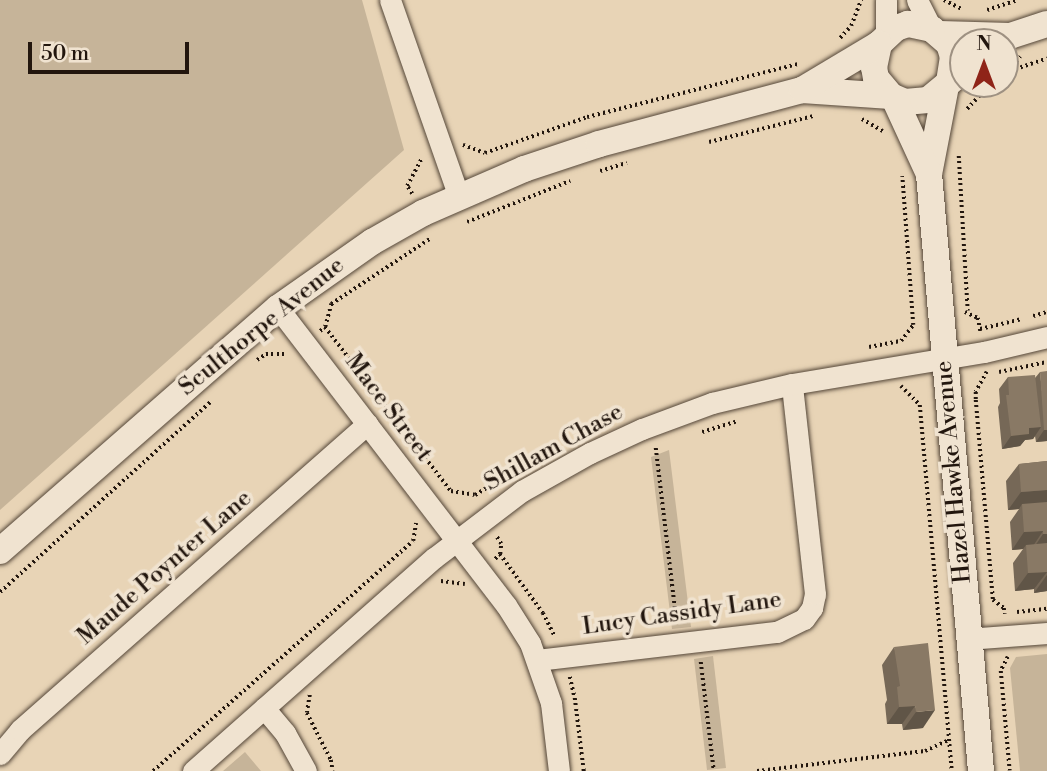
<!DOCTYPE html>
<html>
<head>
<meta charset="utf-8">
<style>
  body { margin:0 }
  #map { position:relative; width:1047px; height:771px; overflow:hidden; background:#e8d4b6; font-family:"Libre Bodoni",serif }
  div>[style] { position:absolute }
  .green>* { inset:0; background:#c6b499 }
  .path>* { height:3.5px; margin-top:-1.75px; transform-origin:0; background:repeating-linear-gradient(90deg,#22160e 0 2px,transparent 0 5.5px) }
  .roads { filter:drop-shadow(0 0 2px #544638) drop-shadow(0 0 2px #544638) }
  .minor>* { height:21px; margin:-10.5px; padding:0 10.5px; transform-origin:10.5px; border-radius:10.5px; background:#f0e3d0 }
  .tertiary>* { height:26px; margin:-13px; padding:0 13px; transform-origin:13px; border-radius:13px; background:#f0e3d0 }
  .wall>* { inset:0; background:#766857 }
  .shaded-wall>* { inset:0; background:#605547 }
  .building>* { inset:0; background:#897965 }
  span { translate:-50% -50%; white-space:nowrap; text-align:center; line-height:1.15; -webkit-text-stroke:7px #f0e3d0; paint-order:stroke }
  .street-label { font-size:24px; color:#22160e }
  .north { position:absolute; left:949px; top:28px; width:70px; height:70px; box-sizing:border-box; background:#f0e3d0; border:2px solid #9e9182; border-radius:50%; rotate:0deg; font-size:19px; font-weight:700; line-height:28px; text-align:center; color:#22160e }
  .north::after { content:''; display:block; margin:auto; width:24px; height:32px; background:#8f2418; clip-path:polygon(50% 0,100% 100%,50% 72%,0 100%) }
  .scale { position:absolute; left:28px; top:42px; width:161px; height:32px; box-sizing:border-box; border:4px solid #22160e; border-top:0; padding-left:9px; font-size:21px; line-height:24px; white-space:nowrap; color:#22160e; -webkit-text-stroke:5px #f0e3d0; paint-order:stroke }
</style>
</head>
<body>
<div id="map">
  <div class="green">
    <div style="clip-path:polygon(0 0,362px 0,404px 150px,0 510px)"></div>
    <div style="clip-path:polygon(669px 450px,691px 627px,672px 629px,651px 457px)"></div>
    <div style="clip-path:polygon(1047px 654px,1047px 771px,1020px 771px,1010px 668px,1016px 657px)"></div>
    <div style="clip-path:polygon(713px 656px,726px 768px,707px 770px,694px 659px)"></div>
    <div style="clip-path:polygon(245px 752px,261px 771px,223px 771px)"></div>
  </div>
  <div class="path">
    <div style="left:944px;top:0;width:20px;rotate:27deg"></div>
    <div style="left:987px;top:10px;width:33px;rotate:-18deg"></div>
    <div style="left:840px;top:38px;width:16px;rotate:-47deg"></div>
    <div style="left:851px;top:26px;width:28px;rotate:-69deg"></div>
    <div style="left:1010px;top:71px;width:39px;rotate:-19deg"></div>
    <div style="left:1005px;top:74px;width:23px;rotate:-49deg"></div>
    <div style="left:967px;top:109px;width:34px;rotate:-47deg"></div>
    <div style="left:862px;top:119px;width:24px;rotate:30deg"></div>
    <div style="left:709px;top:142px;width:107px;rotate:-14deg"></div>
    <div style="left:463px;top:145px;width:23px;rotate:20deg"></div>
    <div style="left:485px;top:153px;width:108px;rotate:-19.4deg"></div>
    <div style="left:587px;top:117px;width:218px;rotate:-14.1deg"></div>
    <div style="left:959px;top:156px;width:155px;rotate:86.7deg"></div>
    <div style="left:600px;top:171px;width:28px;rotate:-17deg"></div>
    <div style="left:412px;top:194px;width:9px;rotate:-122deg"></div>
    <div style="left:407px;top:186px;width:32px;rotate:-62deg"></div>
    <div style="left:467px;top:222px;width:111px;rotate:-21.7deg"></div>
    <div style="left:965px;top:312px;width:14px;rotate:25deg"></div>
    <div style="left:978px;top:318px;width:16px;rotate:79deg"></div>
    <div style="left:1033px;top:316px;width:15px;rotate:-16deg"></div>
    <div style="left:325px;top:327px;width:207px;rotate:52.5deg"></div>
    <div style="left:451px;top:491px;width:24px;rotate:9deg"></div>
    <div style="left:475px;top:495px;width:95px;rotate:-31.7deg"></div>
    <div style="left:980px;top:329px;width:43px;rotate:-13.4deg"></div>
    <div style="left:320px;top:331px;width:6px;rotate:-39deg"></div>
    <div style="left:325px;top:327px;width:24px;rotate:-75deg"></div>
    <div style="left:331px;top:304px;width:120px;rotate:-33.4deg"></div>
    <div style="left:869px;top:347px;width:33px;rotate:-11deg"></div>
    <div style="left:901px;top:341px;width:20px;rotate:-53deg"></div>
    <div style="left:913px;top:325px;width:149px;rotate:-94.2deg"></div>
    <div style="left:257px;top:360px;width:11px;rotate:-34deg"></div>
    <div style="left:266px;top:354px;width:20px"></div>
    <div style="left:987px;top:372px;width:23px;rotate:119deg"></div>
    <div style="left:976px;top:392px;width:8px;rotate:90deg"></div>
    <div style="left:976px;top:400px;width:201px;rotate:85.1deg"></div>
    <div style="left:993px;top:600px;width:14px;rotate:36deg"></div>
    <div style="left:1004px;top:608px;width:6px;rotate:81deg"></div>
    <div style="left:999px;top:372px;width:49px;rotate:-11.8deg"></div>
    <div style="left:901px;top:386px;width:27px;rotate:45deg"></div>
    <div style="left:920px;top:405px;width:367px;rotate:85deg"></div>
    <div style="left:702px;top:432px;width:38px;rotate:-17deg"></div>
    <div style="left:656px;top:448px;width:176px;rotate:83.2deg"></div>
    <div style="left:500px;top:554px;width:73px;rotate:53.9deg"></div>
    <div style="left:543px;top:613px;width:27px;rotate:63deg"></div>
    <div style="left:495px;top:559px;width:7px;rotate:-45deg"></div>
    <div style="left:500px;top:554px;width:10px;rotate:-84deg"></div>
    <div style="left:501px;top:544px;width:9px;rotate:-122deg"></div>
    <div style="left:441px;top:581px;width:24px;rotate:7deg"></div>
    <div style="left:0;top:592px;width:283px;rotate:-42.1deg"></div>
    <div style="left:1017px;top:612px;width:30px;rotate:-6deg"></div>
    <div style="left:1008px;top:657px;width:16px;rotate:117deg"></div>
    <div style="left:1001px;top:671px;width:100px;rotate:84.9deg"></div>
    <div style="left:701px;top:662px;width:110px;rotate:83.2deg"></div>
    <div style="left:570px;top:677px;width:22px;rotate:77deg"></div>
    <div style="left:575px;top:698px;width:74px;rotate:83deg"></div>
    <div style="left:310px;top:695px;width:18px;rotate:99deg"></div>
    <div style="left:307px;top:713px;width:53px;rotate:62.9deg"></div>
    <div style="left:331px;top:760px;width:11px;rotate:80deg"></div>
    <div style="left:153px;top:771px;width:347px;rotate:-41.5deg"></div>
    <div style="left:413px;top:541px;width:18px;rotate:-81deg"></div>
    <div style="left:757px;top:771px;width:169px;rotate:-6.8deg"></div>
    <div style="left:925px;top:751px;width:26px;rotate:-25deg"></div>
  </div>
  <div class="roads">
    <div class="minor">
      <div style="left:390px;top:0;width:209px;rotate:70.7deg"></div>
      <div style="left:917px;top:0;width:33px;rotate:63deg"></div>
      <div style="left:886px;top:35px;width:35px;rotate:-90deg"></div>
      <div style="left:278px;top:308px;width:374px;rotate:52.5deg"></div>
      <div style="left:506px;top:605px;width:45px;rotate:57.7deg"></div>
      <div style="left:530px;top:643px;width:64px;rotate:70.7deg"></div>
      <div style="left:551px;top:703px;width:68px;rotate:83.3deg"></div>
      <div style="left:967px;top:639px;width:80px;rotate:-4.3deg"></div>
      <div style="left:537px;top:660px;width:242px;rotate:-6.7deg"></div>
      <div style="left:777px;top:632px;width:30px;rotate:-26deg"></div>
      <div style="left:804px;top:619px;width:14px;rotate:-54deg"></div>
      <div style="left:812px;top:608px;width:14px;rotate:-78deg"></div>
      <div style="left:815px;top:594px;width:211px;rotate:-96.3deg"></div>
      <div style="left:264px;top:708px;width:33px;rotate:50deg"></div>
      <div style="left:285px;top:733px;width:43px;rotate:61.1deg"></div>
      <div style="left:0;top:754px;width:31px;rotate:-50deg"></div>
      <div style="left:20px;top:730px;width:463px;rotate:-41.4deg"></div>
      <div style="left:193px;top:771px;width:322px;rotate:-41.5deg"></div>
      <div style="left:434px;top:558px;width:111px;rotate:-37.3deg"></div>
      <div style="left:522px;top:491px;width:78px;rotate:-29.2deg"></div>
      <div style="left:590px;top:453px;width:57px;rotate:-24.8deg"></div>
      <div style="left:642px;top:429px;width:75px;rotate:-20.4deg"></div>
      <div style="left:712px;top:403px;width:82px;rotate:-13.4deg"></div>
      <div style="left:792px;top:384px;width:195px;rotate:-9.5deg"></div>
      <div style="left:984px;top:352px;width:65px;rotate:-13.4deg"></div>
    </div>
    <div class="tertiary">
      <div style="left:940px;top:34px;width:70px;rotate:1.6deg"></div>
      <div style="left:1010px;top:36px;width:39px;rotate:-18deg"></div>
      <div style="left:949px;top:82px;width:25px;rotate:-81deg"></div>
      <div style="left:953px;top:57px;width:14px;rotate:-107deg"></div>
      <div style="left:949px;top:44px;width:23px;rotate:-139deg"></div>
      <div style="left:932px;top:29px;width:25px;rotate:-168deg"></div>
      <div style="left:908px;top:24px;width:13px;rotate:162deg"></div>
      <div style="left:896px;top:28px;width:23px;rotate:137deg"></div>
      <div style="left:879px;top:44px;width:24px;rotate:102deg"></div>
      <div style="left:874px;top:67px;width:11px;rotate:80deg"></div>
      <div style="left:876px;top:78px;width:23px;rotate:50deg"></div>
      <div style="left:891px;top:96px;width:15px;rotate:23deg"></div>
      <div style="left:905px;top:102px;width:23px;rotate:-5deg"></div>
      <div style="left:928px;top:100px;width:45px;rotate:-39.6deg"></div>
      <div style="left:946px;top:86px;width:90px;rotate:100.9deg"></div>
      <div style="left:929px;top:174px;width:599px;rotate:85.02deg"></div>
      <div style="left:802px;top:90px;width:89px;rotate:3.9deg"></div>
      <div style="left:894px;top:98px;width:84px;rotate:65.3deg"></div>
      <div style="left:0;top:551px;width:369px;rotate:-41.2deg"></div>
      <div style="left:278px;top:308px;width:115px;rotate:-35.1deg"></div>
      <div style="left:372px;top:242px;width:59px;rotate:-29.6deg"></div>
      <div style="left:423px;top:213px;width:110px;rotate:-23.5deg"></div>
      <div style="left:524px;top:169px;width:79px;rotate:-18.4deg"></div>
      <div style="left:599px;top:144px;width:210px;rotate:-14.9deg"></div>
      <div style="left:802px;top:90px;width:90px;rotate:-30.9deg"></div>
    </div>
  </div>
  <div class="wall">
    <div style="clip-path:polygon(1040px 372px,1047px 441px,1036px 442px,1035px 436px,1033px 439px,1025px 440px,1020px 446px,1002px 449px,998px 407px,1000px 403px,999px 389px,1008px 377px,1035px 378px)"></div>
    <div style="clip-path:polygon(1047px 461px,1047px 591px,1034px 593px,1034px 589px,1015px 591px,1013px 563px,1023px 549px,1012px 550px,1010px 522px,1019px 509px,1008px 510px,1006px 481px,1019px 464px)"></div>
    <div style="clip-path:polygon(894px 647px,923px 728px,903px 730px,902px 724px,887px 724px,885px 704px,887px 700px,882px 665px)"></div>
  </div>
  <div class="shaded-wall">
    <div style="clip-path:polygon(1041px 427px,1033px 439px,1025px 440px,1020px 446px,1002px 449px,1011px 436px,1029px 428px)"></div>
    <div style="clip-path:polygon(1044px 430px,1047px 430px,1047px 441px,1036px 442px)"></div>
    <div style="clip-path:polygon(1047px 490px,1047px 507px,1022px 504px,1019px 509px,1008px 510px,1021px 492px)"></div>
    <div style="clip-path:polygon(1043px 531px,1031px 549px,1026px 545px,1023px 549px,1012px 550px,1024px 532px)"></div>
    <div style="clip-path:polygon(1043px 534px,1047px 534px,1047px 550px,1031px 552px)"></div>
    <div style="clip-path:polygon(1047px 572px,1034px 589px,1015px 591px,1028px 573px)"></div>
    <div style="clip-path:polygon(1047px 575px,1047px 591px,1034px 593px)"></div>
    <div style="clip-path:polygon(915px 706px,902px 724px,887px 724px,899px 707px)"></div>
    <div style="clip-path:polygon(935px 710px,923px 728px,903px 730px,916px 712px)"></div>
  </div>
  <div class="building">
    <div style="clip-path:polygon(1047px 371px,1047px 430px,1044px 430px,1040px 372px)"></div>
    <div style="clip-path:polygon(1035px 375px,1041px 427px,1029px 428px,1029px 434px,1011px 436px,1006px 395px,1009px 395px,1008px 377px)"></div>
    <div style="clip-path:polygon(1047px 461px,1047px 490px,1021px 492px,1019px 464px)"></div>
    <div style="clip-path:polygon(1047px 502px,1047px 534px,1043px 534px,1043px 531px,1024px 532px,1022px 504px)"></div>
    <div style="clip-path:polygon(1047px 543px,1047px 575px,1047px 572px,1028px 573px,1026px 545px)"></div>
    <div style="clip-path:polygon(928px 643px,935px 710px,916px 712px,915px 706px,899px 707px,897px 687px,900px 686px,894px 647px)"></div>
  </div>
  <div class="street-label">
    <span style="left:262px;top:327px;rotate:-39deg">Sculthorpe Avenue</span>
    <span style="left:388px;top:408px;rotate:53deg">Mace Street</span>
    <span style="left:554px;top:448px;rotate:-29deg">Shillam Chase</span>
    <span style="left:954px;top:472px;rotate:-95deg">Hazel Hawke Avenue</span>
    <span style="left:165px;top:568px;rotate:-41deg">Maude Poynter Lane</span>
    <span style="left:682px;top:614px;rotate:-8deg">Lucy Cassidy Lane</span>
  </div>
  <div class="north">N</div>
  <div class="scale">50 m</div>
</div>
</body>
</html>
